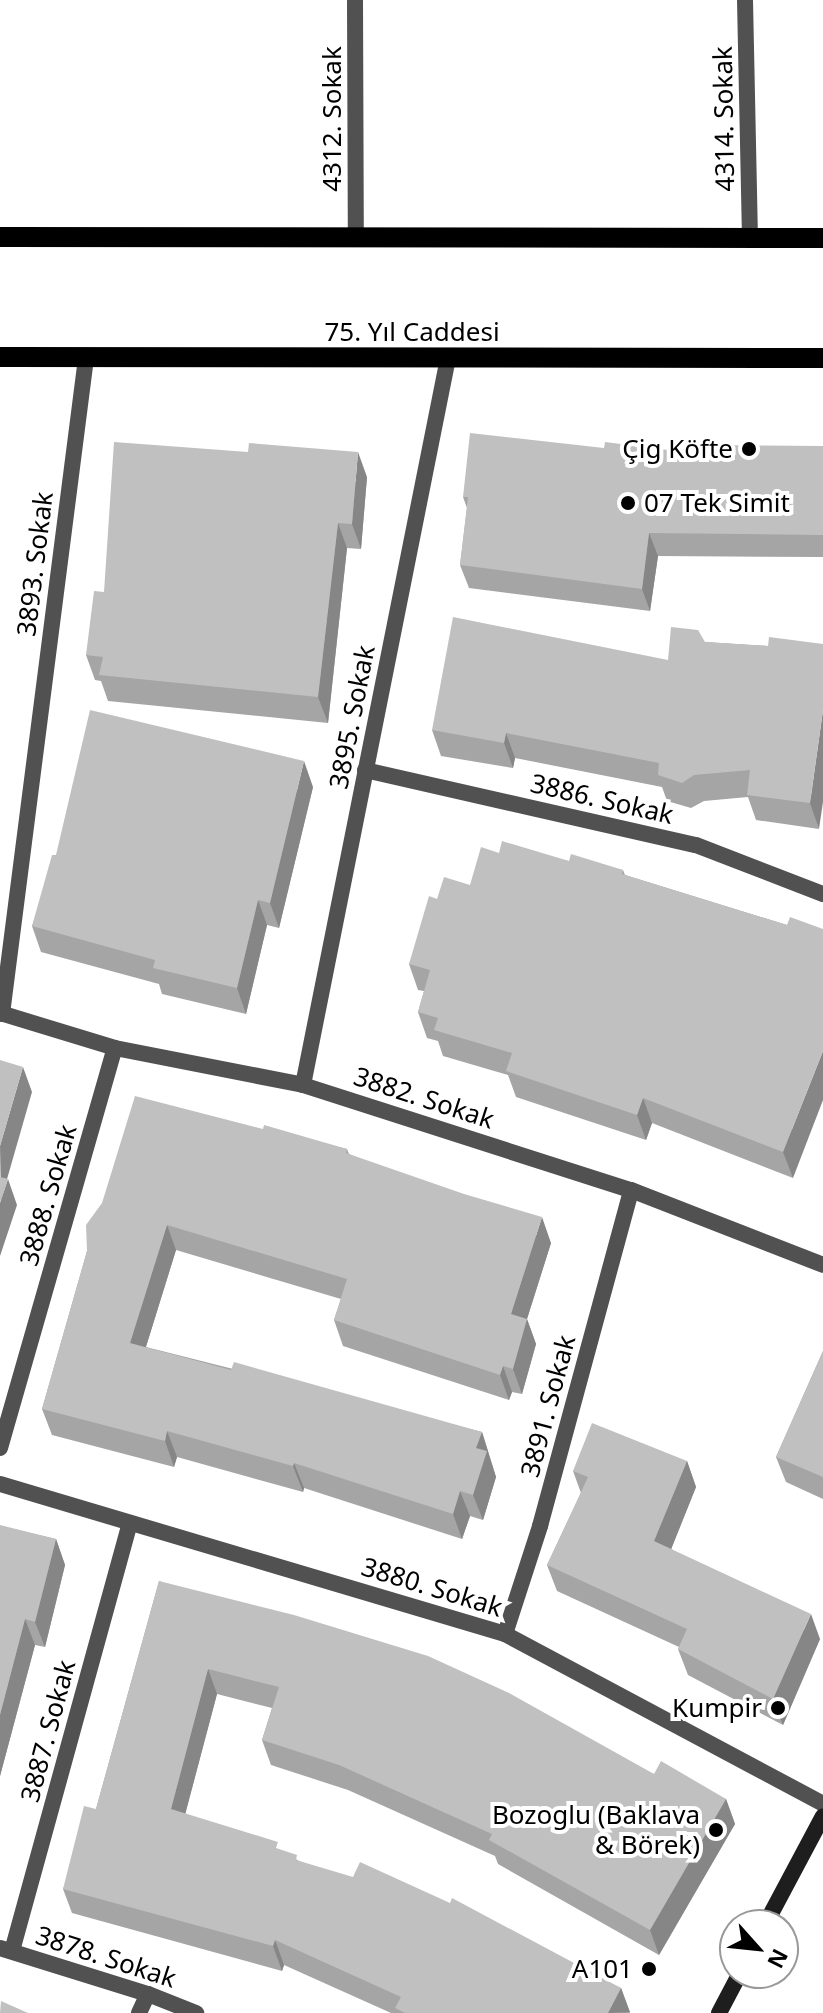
<!DOCTYPE html>
<html>
<head>
<meta charset="utf-8">
<style>
  body { margin:0 }
  #map { position:relative; width:823px; height:2013px; overflow:hidden; background:#fff; font-family:"Noto Sans",sans-serif }
  div>[style] { position:absolute }
  .street>* { height:16px; margin:-8px; padding:0 8px; transform-origin:8px; border-radius:8px; background:#515151 }
  .secondary>* { height:16px; margin:-8px; padding:0 8px; transform-origin:8px; border-radius:8px; background:#1e1e1e }
  .primary>* { height:20px; margin:-10px; padding:0 10px; transform-origin:10px; border-radius:10px; background:#000 }
  .wall>* { inset:0; background:#a5a5a5 }
  .shaded-wall>* { inset:0; background:#868686 }
  .building>* { inset:0; background:#c0c0c0 }
  .dots>* { width:22px; height:22px; translate:-50% -50%; box-sizing:border-box; border:4px solid #fff; border-radius:50% }
  span { translate:-50% -50%; white-space:nowrap; text-align:center; line-height:1.15; -webkit-text-stroke:8px #fff; paint-order:stroke }
  .street-label { font-size:26px; color:#000 }
  .poi-label { font-size:26px; color:#000 }
  .right { translate:-100% -50%; text-align:right }
  .left { translate:0 -50%; text-align:left }
  .north { position:absolute; left:719px; top:1909px; width:80px; height:80px; box-sizing:border-box; background:#fff; border:2px solid #999; border-radius:50%; rotate:117deg; font-size:22px; font-weight:700; line-height:32px; text-align:center; color:#000 }
  .north::after { content:''; display:block; margin:auto; width:28px; height:36px; background:#000; clip-path:polygon(50% 0,100% 100%,50% 72%,0 100%) }
</style>
</head>
<body>
<div id="map">
  <div class="street">
    <div style="left:355px;top:0;width:238px;rotate:89.8deg"></div>
    <div style="left:745px;top:0;width:238px;rotate:88.8deg"></div>
    <div style="left:365px;top:770px;width:339px;rotate:12.8deg"></div>
    <div style="left:696px;top:845px;width:136px;rotate:21.1deg"></div>
    <div style="left:0;top:1013px;width:120px;rotate:16.9deg"></div>
    <div style="left:115px;top:1048px;width:192px;rotate:11.1deg"></div>
    <div style="left:303px;top:1085px;width:344px;rotate:17.8deg"></div>
    <div style="left:631px;top:1190px;width:206px;rotate:21.3deg"></div>
    <div style="left:2px;top:1014px;width:661px;rotate:-82.7deg"></div>
    <div style="left:303px;top:1085px;width:741px;rotate:-78.72deg"></div>
    <div style="left:0;top:1448px;width:416px;rotate:-74deg"></div>
    <div style="left:0;top:1484px;width:527px;rotate:16.54deg"></div>
    <div style="left:505px;top:1634px;width:361px;rotate:28.1deg"></div>
    <div style="left:505px;top:1634px;width:114px;rotate:-72deg"></div>
    <div style="left:540px;top:1526px;width:348px;rotate:-74.8deg"></div>
    <div style="left:0;top:1948px;width:155px;rotate:17.3deg"></div>
    <div style="left:148px;top:1994px;width:52px;rotate:21.6deg"></div>
    <div style="left:12px;top:1951px;width:444px;rotate:-74.6deg"></div>
    <div style="left:139px;top:2013px;width:21px;rotate:-65deg"></div>
  </div>
  <div class="secondary">
    <div style="left:765px;top:1925px;width:123px;rotate:-62deg"></div>
    <div style="left:719px;top:2013px;width:45px;rotate:-62.3deg"></div>
  </div>
  <div class="primary">
    <div style="left:0;top:237px;width:823px;rotate:0.07deg"></div>
    <div style="left:0;top:357px;width:823px;rotate:0.07deg"></div>
  </div>
  <div class="wall">
    <div style="clip-path:polygon(823px 446px,823px 557px,658px 556px,650px 611px,469px 588px,460px 565px,467px 508px,463px 497px,604px 448px,692px 453px)"></div>
    <div style="clip-path:polygon(367px 477px,361px 549px,347px 548px,328px 723px,108px 701px,101px 681px,95px 680px,86px 655px,104px 592px)"></div>
    <div style="clip-path:polygon(705px 642px,768px 646px,819px 829px,756px 820px,748px 797px,704px 801px,691px 808px,667px 801px,662px 787px,515px 758px,513px 768px,441px 756px,432px 730px,668px 660px)"></div>
    <div style="clip-path:polygon(313px 787px,279px 928px,267px 925px,246px 1014px,162px 994px,159px 984px,41px 952px,32px 926px,56px 855px)"></div>
    <div style="clip-path:polygon(499px 853px,569px 861px,623px 870px,625px 875px,787px 925px,793px 1178px,652px 1123px,646px 1140px,516px 1097px,508px 1075px,443px 1056px,438px 1041px,427px 1038px,418px 1012px,424px 991px,418px 990px,409px 964px,437px 899px,470px 885px)"></div>
    <div style="clip-path:polygon(263px 1129px,347px 1149px,349px 1154px,551px 1243px,527px 1319px,536px 1344px,522px 1394px,512px 1392px,509px 1400px,343px 1346px,334px 1320px,341px 1299px,176px 1250px,146px 1347px,482px 1432px,496px 1477px,483px 1520px,470px 1516px,462px 1539px,304px 1488px,303px 1492px,177px 1457px,174px 1467px,52px 1435px,42px 1409px,87px 1251px)"></div>
    <div style="clip-path:polygon(823px 1351px,823px 1499px,786px 1482px,776px 1457px)"></div>
    <div style="clip-path:polygon(687px 1461px,696px 1487px,671px 1549px,820px 1639px,783px 1725px,688px 1675px,678px 1649px,679px 1647px,557px 1591px,547px 1565px,581px 1493px,573px 1471px)"></div>
    <div style="clip-path:polygon(0 1526px,56px 1539px,65px 1565px,45px 1647px,35px 1645px,0 1776px)"></div>
    <div style="clip-path:polygon(159px 1581px,654px 1774px,726px 1799px,735px 1824px,659px 1955px,498px 1864px,495px 1856px,348px 1790px,271px 1765px,262px 1740px,272px 1708px,217px 1694px,185px 1814px,280px 1850px,299px 1861px,621px 1988px,630px 2013px,391px 2013px,284px 1965px,282px 1971px,72px 1913px,63px 1889px,96px 1809px)"></div>
  </div>
  <div class="shaded-wall">
    <div style="clip-path:polygon(358px 452px,367px 477px,361px 549px,352px 524px)"></div>
    <div style="clip-path:polygon(338px 523px,347px 548px,328px 723px,318px 697px)"></div>
    <div style="clip-path:polygon(649px 533px,658px 556px,650px 611px,642px 589px)"></div>
    <div style="clip-path:polygon(823px 710px,823px 802px,819px 829px,810px 803px)"></div>
    <div style="clip-path:polygon(506px 733px,515px 758px,513px 768px,504px 743px)"></div>
    <div style="clip-path:polygon(304px 761px,313px 787px,279px 928px,270px 903px)"></div>
    <div style="clip-path:polygon(258px 900px,267px 925px,246px 1014px,237px 988px)"></div>
    <div style="clip-path:polygon(823px 1051px,823px 1100px,793px 1178px,783px 1152px)"></div>
    <div style="clip-path:polygon(23px 1067px,32px 1092px,1px 1200px,0 1146px)"></div>
    <div style="clip-path:polygon(643px 1098px,652px 1123px,646px 1140px,637px 1115px)"></div>
    <div style="clip-path:polygon(8px 1179px,17px 1205px,0 1256px,0 1203px)"></div>
    <div style="clip-path:polygon(542px 1217px,551px 1243px,527px 1319px,536px 1344px,522px 1394px,513px 1369px,511px 1314px)"></div>
    <div style="clip-path:polygon(167px 1225px,176px 1250px,139px 1369px,130px 1343px)"></div>
    <div style="clip-path:polygon(503px 1366px,512px 1392px,509px 1400px,500px 1375px)"></div>
    <div style="clip-path:polygon(167px 1431px,177px 1457px,174px 1467px,165px 1441px)"></div>
    <div style="clip-path:polygon(482px 1432px,496px 1477px,483px 1520px,473px 1495px,476px 1448px)"></div>
    <div style="clip-path:polygon(687px 1461px,696px 1487px,664px 1567px,654px 1541px)"></div>
    <div style="clip-path:polygon(294px 1463px,304px 1488px,303px 1492px,293px 1466px)"></div>
    <div style="clip-path:polygon(460px 1491px,470px 1516px,462px 1539px,453px 1514px)"></div>
    <div style="clip-path:polygon(56px 1539px,65px 1565px,45px 1647px,35px 1622px)"></div>
    <div style="clip-path:polygon(811px 1614px,820px 1639px,783px 1725px,773px 1699px)"></div>
    <div style="clip-path:polygon(25px 1619px,35px 1645px,0 1776px,0 1715px)"></div>
    <div style="clip-path:polygon(208px 1669px,217px 1694px,180px 1834px,171px 1809px)"></div>
    <div style="clip-path:polygon(726px 1799px,735px 1824px,659px 1955px,650px 1930px)"></div>
    <div style="clip-path:polygon(275px 1940px,284px 1965px,282px 1971px,273px 1946px)"></div>
    <div style="clip-path:polygon(621px 1988px,630px 2012px,608px 2013px)"></div>
  </div>
  <div class="building">
    <div style="clip-path:polygon(470px 433px,604px 448px,605px 442px,692px 453px,692px 445px,823px 446px,823px 535px,649px 533px,642px 589px,460px 565px,468px 497px,463px 497px)"></div>
    <div style="clip-path:polygon(114px 442px,248px 452px,249px 443px,358px 452px,352px 524px,338px 523px,318px 697px,99px 675px,103px 657px,86px 655px,94px 591px,104px 592px)"></div>
    <div style="clip-path:polygon(453px 617px,668px 660px,671px 627px,698px 630px,705px 642px,768px 646px,769px 637px,823px 644px,823px 710px,810px 803px,747px 795px,750px 770px,694px 775px,682px 783px,658px 775px,659px 763px,506px 733px,504px 743px,432px 730px)"></div>
    <div style="clip-path:polygon(90px 710px,304px 761px,270px 903px,258px 900px,237px 988px,153px 968px,155px 960px,32px 926px,52px 855px,56px 855px)"></div>
    <div style="clip-path:polygon(502px 841px,569px 861px,571px 854px,623px 870px,622px 874px,787px 925px,790px 917px,823px 929px,823px 1051px,783px 1152px,643px 1098px,637px 1115px,506px 1071px,512px 1053px,434px 1030px,438px 1018px,418px 1012px,430px 970px,409px 964px,429px 896px,437px 899px,444px 877px,470px 885px,481px 847px,499px 853px)"></div>
    <div style="clip-path:polygon(0 1060px,23px 1067px,0 1146px)"></div>
    <div style="clip-path:polygon(135px 1096px,263px 1129px,264px 1125px,347px 1149px,346px 1153px,464px 1194px,542px 1217px,511px 1314px,527px 1319px,513px 1369px,503px 1366px,500px 1375px,334px 1320px,347px 1279px,167px 1225px,130px 1343px,231px 1370px,234px 1362px,482px 1432px,476px 1448px,487px 1451px,473px 1495px,460px 1491px,453px 1514px,294px 1463px,293px 1466px,167px 1431px,165px 1441px,42px 1409px,87px 1251px,86px 1225px,102px 1203px)"></div>
    <div style="clip-path:polygon(0 1177px,8px 1179px,0 1203px)"></div>
    <div style="clip-path:polygon(823px 1351px,823px 1477px,776px 1457px)"></div>
    <div style="clip-path:polygon(592px 1423px,687px 1461px,654px 1541px,811px 1614px,773px 1699px,678px 1649px,687px 1629px,547px 1565px,588px 1477px,573px 1471px)"></div>
    <div style="clip-path:polygon(0 1525px,56px 1539px,35px 1622px,25px 1619px,0 1715px)"></div>
    <div style="clip-path:polygon(159px 1581px,294px 1615px,428px 1656px,509px 1693px,654px 1774px,661px 1761px,726px 1799px,650px 1930px,489px 1840px,492px 1834px,339px 1765px,262px 1740px,279px 1687px,208px 1669px,171px 1809px,278px 1842px,276px 1848px,297px 1855px,296px 1860px,353px 1877px,360px 1862px,450px 1903px,452px 1898px,621px 1988px,608px 2013px,405px 2013px,395px 2008px,401px 1997px,275px 1940px,273px 1946px,63px 1889px,84px 1806px,96px 1809px)"></div>
    <div style="clip-path:polygon(1px 2001px,28px 2013px,0 2013px)"></div>
  </div>
  <div class="dots">
    <div style="left:749px;top:449px;background:#000"></div>
    <div style="left:628px;top:503px;background:#000"></div>
    <div style="left:778px;top:1708px;background:#000"></div>
    <div style="left:716px;top:1830px;background:#000"></div>
    <div style="left:649px;top:1969px;background:#000"></div>
  </div>
  <div class="street-label">
    <span style="left:332px;top:119px;rotate:-90deg">4312. Sokak</span>
    <span style="left:724px;top:119px;rotate:-91deg">4314. Sokak</span>
    <span style="left:412px;top:332px">75. Yıl Caddesi</span>
    <span style="left:35px;top:564px;rotate:-83deg">3893. Sokak</span>
    <span style="left:352px;top:717px;rotate:-79deg">3895. Sokak</span>
    <span style="left:602px;top:799px;rotate:13deg">3886. Sokak</span>
    <span style="left:424px;top:1098px;rotate:18deg">3882. Sokak</span>
    <span style="left:48px;top:1195px;rotate:-74deg">3888. Sokak</span>
    <span style="left:548px;top:1406px;rotate:-75deg">3891. Sokak</span>
    <span style="left:432px;top:1587px;rotate:17deg">3880. Sokak</span>
    <span style="left:48px;top:1731px;rotate:-75deg">3887. Sokak</span>
    <span style="left:106px;top:1957px;rotate:18deg">3878. Sokak</span>
  </div>
  <div class="poi-label">
    <span class="right" style="left:733px;top:449px">Çig Köfte</span>
    <span class="left" style="left:644px;top:503px">07 Tek Simit</span>
    <span class="right" style="left:762px;top:1708px">Kumpir</span>
    <span class="right" style="left:700px;top:1830px">Bozoglu (Baklava<br>&amp; Börek)</span>
    <span class="right" style="left:633px;top:1969px">A101</span>
  </div>
  <div class="north">N</div>
</div>
</body>
</html>
